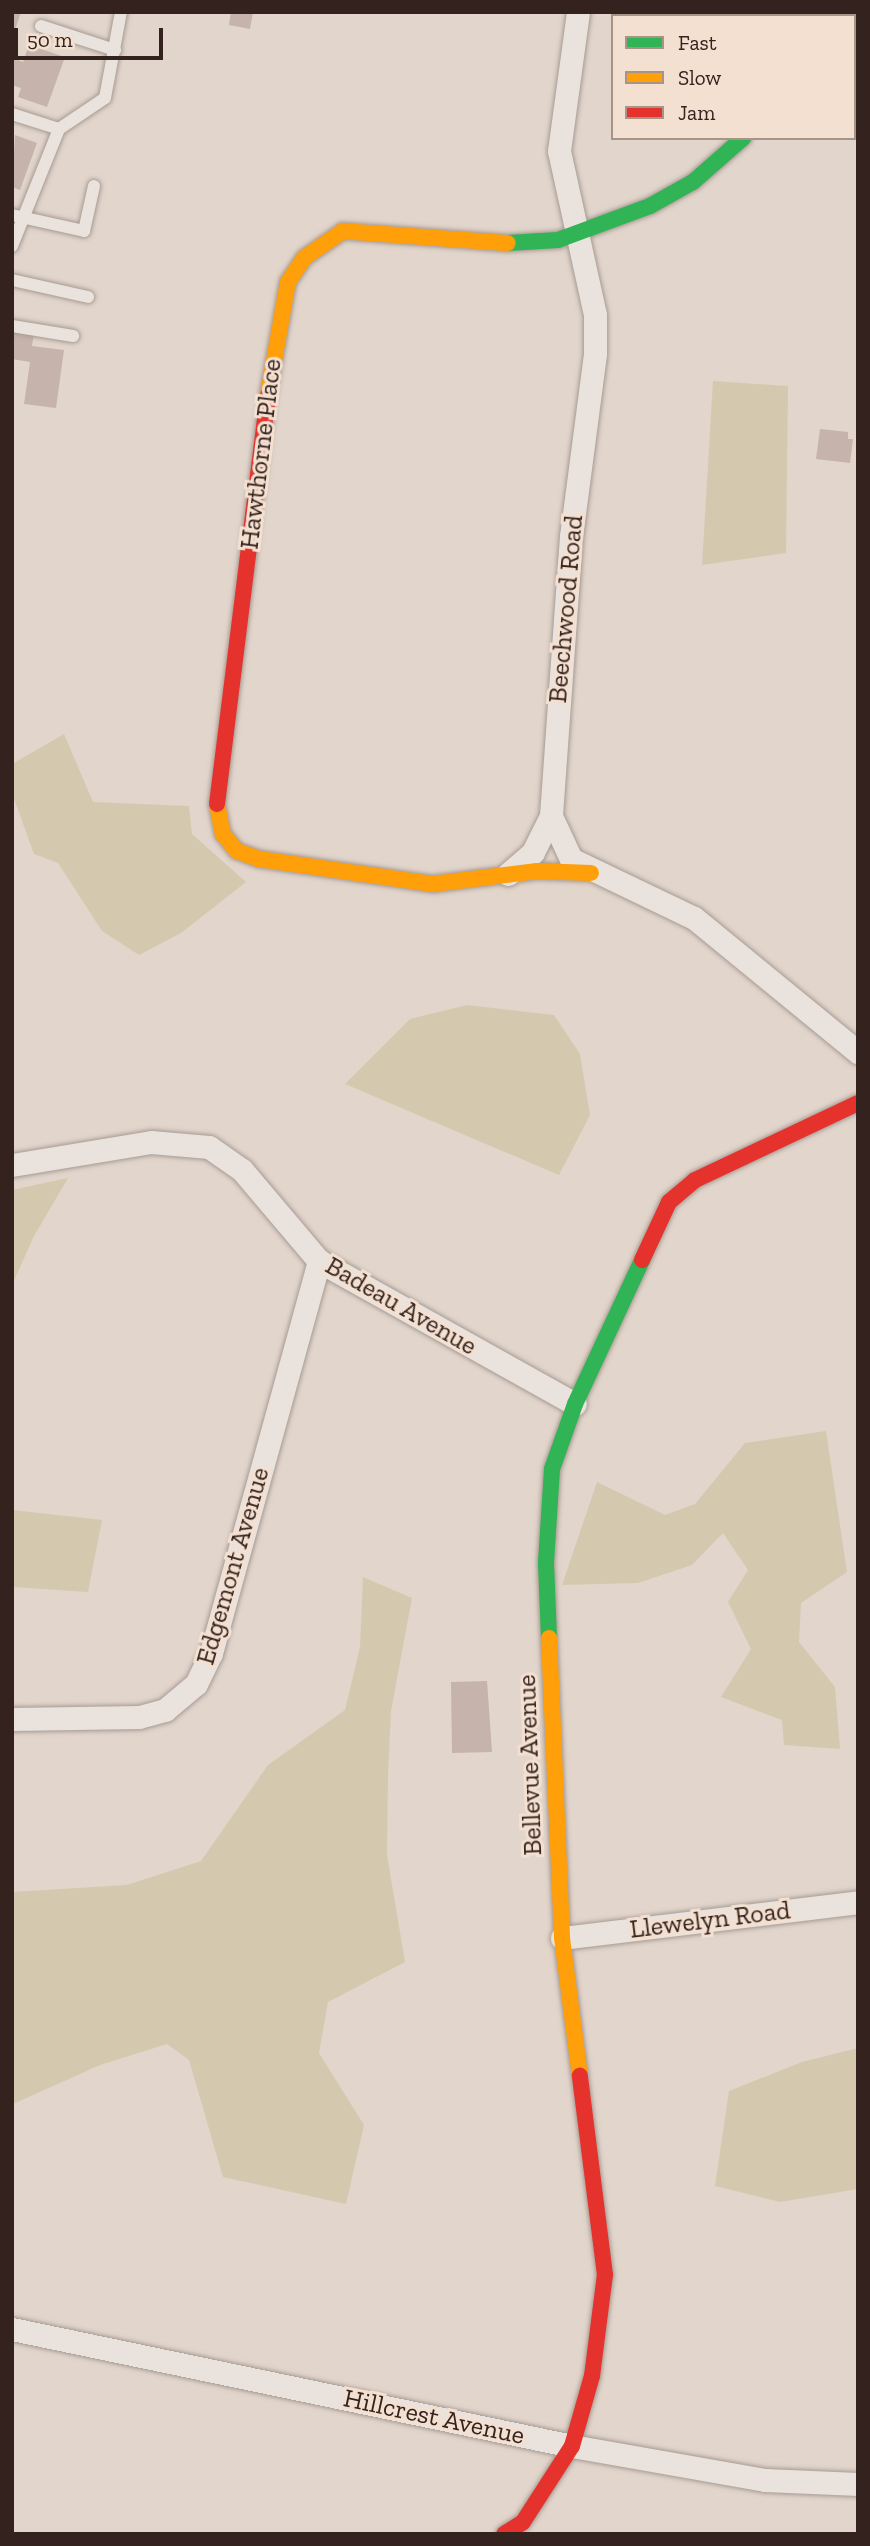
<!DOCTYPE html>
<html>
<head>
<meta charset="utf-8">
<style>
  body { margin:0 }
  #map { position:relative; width:870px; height:2546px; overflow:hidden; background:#e2d5cb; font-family:"Zilla Slab",serif }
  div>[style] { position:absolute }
  .green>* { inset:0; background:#d4c9ae }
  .building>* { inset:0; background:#c5b3ac }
  .roads { filter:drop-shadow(0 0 2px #a79b94) drop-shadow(0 0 2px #a79b94) }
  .lane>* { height:12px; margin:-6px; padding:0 6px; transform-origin:6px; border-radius:6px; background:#eae2dc }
  .street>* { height:23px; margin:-11.5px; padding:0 11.5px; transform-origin:11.5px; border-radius:11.5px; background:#eae2dc }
  .fast>* { height:16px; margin:-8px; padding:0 8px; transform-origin:8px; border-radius:8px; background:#30b455 }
  .slow>* { height:16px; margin:-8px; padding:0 8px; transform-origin:8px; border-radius:8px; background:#ff9f0a }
  .jam>* { height:16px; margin:-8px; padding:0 8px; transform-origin:8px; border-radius:8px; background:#e5322d }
  span { translate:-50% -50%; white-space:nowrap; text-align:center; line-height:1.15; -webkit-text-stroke:6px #f3e0d1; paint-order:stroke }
  .street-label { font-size:26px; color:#34221e }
  .frame { position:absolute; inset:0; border:14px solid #34221e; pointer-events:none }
  .legend { position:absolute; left:611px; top:14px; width:245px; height:126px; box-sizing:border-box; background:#f3e0d1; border:2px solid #a79489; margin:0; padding:9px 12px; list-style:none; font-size:21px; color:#34221e }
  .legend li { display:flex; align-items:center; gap:14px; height:35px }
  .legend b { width:35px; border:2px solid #a79489 }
  .scale { position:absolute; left:14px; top:28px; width:149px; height:32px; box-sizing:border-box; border:4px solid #34221e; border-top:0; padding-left:9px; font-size:21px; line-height:24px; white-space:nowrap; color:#34221e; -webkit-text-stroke:5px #f3e0d1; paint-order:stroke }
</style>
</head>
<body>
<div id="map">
  <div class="green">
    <div style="clip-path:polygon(713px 381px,788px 386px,786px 553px,702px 565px)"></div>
    <div style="clip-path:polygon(64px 734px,93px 802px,189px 806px,192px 834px,246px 882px,181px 933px,139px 955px,102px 931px,58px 863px,34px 854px,12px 793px,12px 764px)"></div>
    <div style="clip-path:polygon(467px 1005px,554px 1015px,580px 1054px,590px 1115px,559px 1175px,345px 1084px,410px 1019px)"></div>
    <div style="clip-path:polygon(68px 1178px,34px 1236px,12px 1285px,12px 1190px)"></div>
    <div style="clip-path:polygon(826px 1431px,847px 1572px,801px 1603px,799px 1642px,835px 1687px,840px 1749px,784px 1745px,782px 1720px,721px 1697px,751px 1649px,728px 1602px,748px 1570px,723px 1533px,692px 1565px,638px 1583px,562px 1585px,597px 1482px,665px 1515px,695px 1504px,745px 1443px)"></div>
    <div style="clip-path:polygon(12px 1510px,102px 1520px,88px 1592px,12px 1587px)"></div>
    <div style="clip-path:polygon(363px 1577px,412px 1598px,391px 1711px,388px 1774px,387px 1855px,405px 1962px,328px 2002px,319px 2053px,364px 2125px,346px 2204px,223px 2177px,189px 2060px,167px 2044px,100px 2065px,13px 2104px,12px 1892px,127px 1885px,201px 1861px,268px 1765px,345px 1710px,360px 1647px)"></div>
    <div style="clip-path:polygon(858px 2048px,858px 2189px,780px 2202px,715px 2186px,729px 2091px,802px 2062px)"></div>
  </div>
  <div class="building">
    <div style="clip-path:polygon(12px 12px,21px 12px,13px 36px,12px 36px)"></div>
    <div style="clip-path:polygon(231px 12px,253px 12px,250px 29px,229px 25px)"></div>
    <div style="clip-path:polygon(774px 12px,848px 12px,847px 16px)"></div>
    <div style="clip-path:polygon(29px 45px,65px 57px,47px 107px,18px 97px,21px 88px,12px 85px,12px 58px,23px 62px)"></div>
    <div style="clip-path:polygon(15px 135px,37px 143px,20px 190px,12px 187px)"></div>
    <div style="clip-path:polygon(12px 330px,34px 333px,32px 346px,64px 350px,56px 408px,24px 404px,30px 362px,12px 359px)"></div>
    <div style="clip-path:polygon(820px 429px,848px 432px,848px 439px,853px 439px,850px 463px,816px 459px)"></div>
    <div style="clip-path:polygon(487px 1681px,492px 1752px,452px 1753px,451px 1682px)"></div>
  </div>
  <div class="roads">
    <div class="lane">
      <div style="left:41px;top:26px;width:78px;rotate:18deg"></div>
      <div style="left:12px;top:114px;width:49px;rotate:17.7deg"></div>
      <div style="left:59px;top:129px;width:126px;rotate:111.9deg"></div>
      <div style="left:59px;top:129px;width:55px;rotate:-34deg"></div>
      <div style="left:105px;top:98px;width:87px;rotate:-79.5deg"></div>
      <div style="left:12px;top:215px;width:74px;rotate:12.5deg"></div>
      <div style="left:84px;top:231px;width:46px;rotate:-77.5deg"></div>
      <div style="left:12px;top:280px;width:78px;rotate:12.6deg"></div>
      <div style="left:12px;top:326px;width:62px;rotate:9.3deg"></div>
    </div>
    <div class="street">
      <div style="left:578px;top:12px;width:140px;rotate:97.8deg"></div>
      <div style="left:559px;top:151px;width:168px;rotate:77.6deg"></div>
      <div style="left:595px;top:315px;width:39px;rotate:90deg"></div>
      <div style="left:595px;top:354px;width:184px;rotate:97.5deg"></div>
      <div style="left:571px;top:536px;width:281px;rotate:94.1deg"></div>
      <div style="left:551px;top:816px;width:47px;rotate:65.1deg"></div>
      <div style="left:571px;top:859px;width:136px;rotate:25.6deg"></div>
      <div style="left:694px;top:918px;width:212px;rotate:39.3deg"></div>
      <div style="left:854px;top:68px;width:4px;rotate:14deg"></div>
      <div style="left:508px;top:874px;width:33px;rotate:-41deg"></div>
      <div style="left:533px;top:852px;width:40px;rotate:-63.4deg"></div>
      <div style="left:12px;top:1165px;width:141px;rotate:-9.4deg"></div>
      <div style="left:151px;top:1142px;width:58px;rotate:4.9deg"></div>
      <div style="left:209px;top:1147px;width:40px;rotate:34.9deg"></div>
      <div style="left:242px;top:1170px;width:119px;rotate:49.8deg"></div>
      <div style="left:319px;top:1261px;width:293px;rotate:29.2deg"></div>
      <div style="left:12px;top:1719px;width:127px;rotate:-0.9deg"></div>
      <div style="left:139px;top:1717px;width:27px;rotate:-15deg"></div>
      <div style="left:165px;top:1710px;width:40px;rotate:-40deg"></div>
      <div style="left:196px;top:1684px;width:34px;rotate:-64deg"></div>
      <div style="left:211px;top:1653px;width:407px;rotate:-74.6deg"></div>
      <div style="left:562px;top:1938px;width:298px;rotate:-6.9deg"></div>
      <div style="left:12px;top:2329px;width:572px;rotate:11.8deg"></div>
      <div style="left:572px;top:2446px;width:196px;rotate:10deg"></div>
      <div style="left:765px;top:2480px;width:93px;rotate:2.5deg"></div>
    </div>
    <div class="fast">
      <div style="left:508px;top:243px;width:50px;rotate:-3.4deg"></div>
      <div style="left:558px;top:240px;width:98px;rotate:-20.3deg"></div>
      <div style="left:650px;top:206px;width:49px;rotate:-29.2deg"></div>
      <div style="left:693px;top:182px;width:67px;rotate:-41.3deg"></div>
      <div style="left:549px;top:1638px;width:76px;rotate:-92.3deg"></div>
      <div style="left:546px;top:1562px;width:93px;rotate:-86.3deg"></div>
      <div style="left:552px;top:1469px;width:69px;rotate:-70.5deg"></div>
      <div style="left:575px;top:1404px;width:159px;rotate:-65deg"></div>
    </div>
    <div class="slow">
      <div style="left:268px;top:395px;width:115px;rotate:-80deg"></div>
      <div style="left:288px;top:282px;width:29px;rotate:-56deg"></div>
      <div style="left:304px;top:258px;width:47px;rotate:-34.7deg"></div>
      <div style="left:343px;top:231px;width:165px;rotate:4.2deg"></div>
      <div style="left:217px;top:804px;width:31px;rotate:79deg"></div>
      <div style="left:223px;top:834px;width:22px;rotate:51deg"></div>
      <div style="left:237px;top:851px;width:23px;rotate:20deg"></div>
      <div style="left:259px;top:859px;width:176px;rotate:8.2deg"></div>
      <div style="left:433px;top:884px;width:105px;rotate:-7.1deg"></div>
      <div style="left:537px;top:871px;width:54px;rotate:2.1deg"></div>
      <div style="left:549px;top:1638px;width:300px;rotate:87.5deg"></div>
      <div style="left:562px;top:1938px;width:139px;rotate:82.6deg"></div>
    </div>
    <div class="jam">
      <div style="left:217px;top:804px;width:412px;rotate:-82.9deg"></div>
      <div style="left:642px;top:1260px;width:64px;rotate:-65deg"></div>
      <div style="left:669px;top:1202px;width:34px;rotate:-40deg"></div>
      <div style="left:695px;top:1180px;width:180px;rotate:-25.3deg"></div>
      <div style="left:504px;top:2534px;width:22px;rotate:-32deg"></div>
      <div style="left:523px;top:2522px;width:90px;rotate:-57.2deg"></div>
      <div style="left:572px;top:2446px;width:73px;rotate:-74.1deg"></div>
      <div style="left:592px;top:2376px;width:102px;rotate:-82.7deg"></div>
      <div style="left:605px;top:2275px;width:201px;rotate:-97.2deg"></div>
    </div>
  </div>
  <div class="street-label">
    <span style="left:261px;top:454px;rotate:-83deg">Hawthorne Place</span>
    <span style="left:566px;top:609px;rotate:-85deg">Beechwood Road</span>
    <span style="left:401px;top:1306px;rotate:30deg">Badeau Avenue</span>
    <span style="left:233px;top:1566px;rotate:-74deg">Edgemont Avenue</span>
    <span style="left:530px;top:1765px;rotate:-92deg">Bellevue Avenue</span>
    <span style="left:710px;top:1920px;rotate:-7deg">Llewelyn Road</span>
    <span style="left:434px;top:2417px;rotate:12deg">Hillcrest Avenue</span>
  </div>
  <div class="frame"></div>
  <ul class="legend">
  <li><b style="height:9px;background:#30b455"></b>Fast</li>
  <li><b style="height:9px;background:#ff9f0a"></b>Slow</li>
  <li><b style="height:9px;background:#e5322d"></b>Jam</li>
  </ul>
  <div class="scale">50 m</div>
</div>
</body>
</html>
